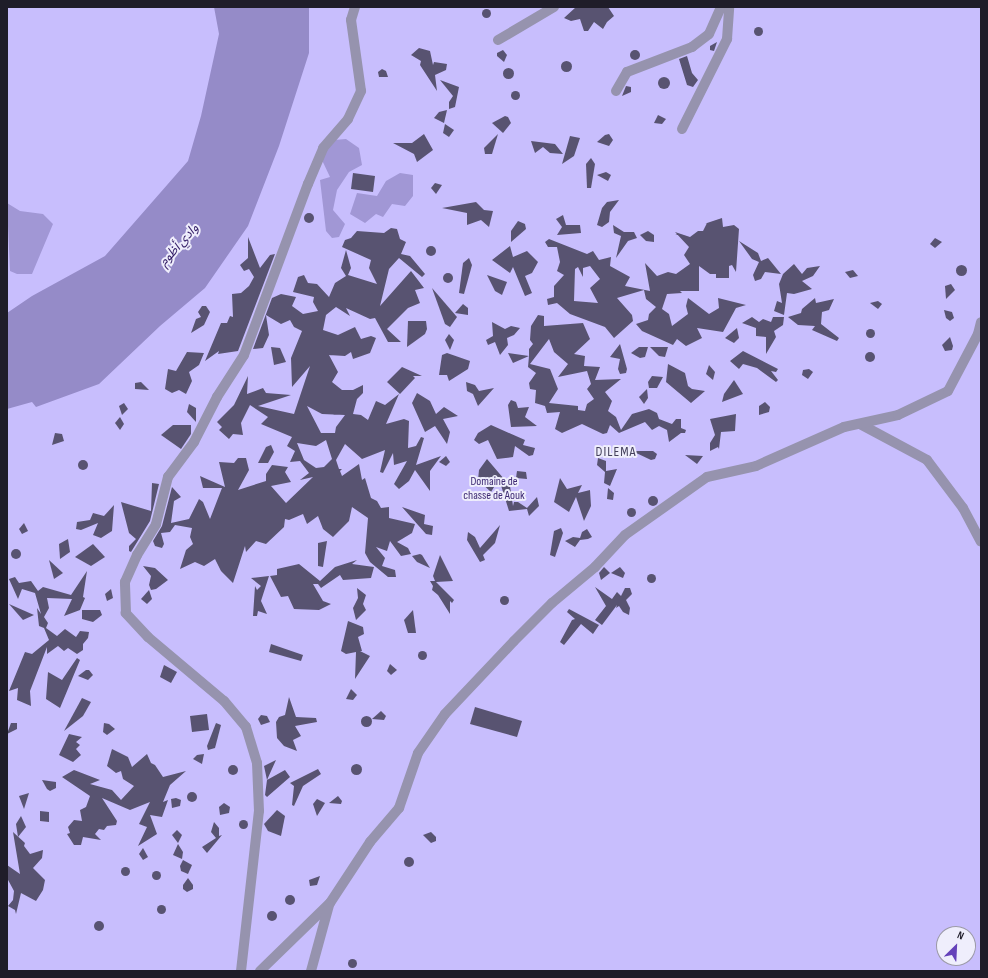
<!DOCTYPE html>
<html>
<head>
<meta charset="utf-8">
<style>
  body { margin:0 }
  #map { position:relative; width:988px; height:978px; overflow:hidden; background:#e2dffb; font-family:"Sofia Sans Condensed","Noto Sans Arabic",sans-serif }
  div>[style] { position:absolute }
  .green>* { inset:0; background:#c8befd }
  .forest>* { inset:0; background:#a197d5 }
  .water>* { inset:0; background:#958bc8 }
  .building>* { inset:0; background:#585371 }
  .round { border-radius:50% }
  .minor>* { height:10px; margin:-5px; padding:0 5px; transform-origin:5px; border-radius:5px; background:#9693ae }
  span { translate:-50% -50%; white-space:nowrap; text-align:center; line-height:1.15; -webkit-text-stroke:4px #efeefc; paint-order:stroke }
  .park-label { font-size:12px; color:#3e2a73 }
  .water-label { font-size:13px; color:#331d66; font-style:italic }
  .quarter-label { font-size:14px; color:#44405c; letter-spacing:1px }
  .frame { position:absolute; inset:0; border:8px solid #1f1d29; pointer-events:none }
  .north { position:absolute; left:936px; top:926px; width:40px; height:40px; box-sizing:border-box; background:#efeefc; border:1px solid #9c9aa8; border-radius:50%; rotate:24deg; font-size:11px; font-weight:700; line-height:16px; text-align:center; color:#1f1d29 }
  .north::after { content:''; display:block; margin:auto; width:14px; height:18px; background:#6542ba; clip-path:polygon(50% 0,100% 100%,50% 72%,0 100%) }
</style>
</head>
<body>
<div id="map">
  <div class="green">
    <div style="clip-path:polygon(evenodd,7px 7px,981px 7px,981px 971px,7px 971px,7px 7px,944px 934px,968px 934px,968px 958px,944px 958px,944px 934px)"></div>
  </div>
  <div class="forest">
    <div style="clip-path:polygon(346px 139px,359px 148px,362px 165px,349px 172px,337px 190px,333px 210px,345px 224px,339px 237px,332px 238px,326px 231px,320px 180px,330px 177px,321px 158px,334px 140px)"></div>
    <div style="clip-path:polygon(400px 173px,413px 175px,413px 196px,405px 206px,392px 204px,383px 217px,376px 214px,365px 223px,350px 214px,357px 193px,377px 196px,386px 181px)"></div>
    <div style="clip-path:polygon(7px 203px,20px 211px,43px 214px,53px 224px,32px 274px,17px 274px,10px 271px)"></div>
  </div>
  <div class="water">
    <div style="clip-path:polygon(214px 7px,309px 7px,309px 53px,279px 146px,248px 226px,205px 288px,160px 326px,99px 384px,36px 407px,32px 402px,7px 409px,7px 313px,32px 296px,105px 256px,188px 161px,201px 116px,219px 34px)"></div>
  </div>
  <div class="building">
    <div style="clip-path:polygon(576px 7px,608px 7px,614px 16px,607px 22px,603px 29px,594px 22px,588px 31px,584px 31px,580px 19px,571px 21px,564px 18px)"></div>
    <div class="round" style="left:481.5px;top:8.5px;width:9px;height:9px"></div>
    <div class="round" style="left:753.5px;top:26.5px;width:9px;height:9px"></div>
    <div style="clip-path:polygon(717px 42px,714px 51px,710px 50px,710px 46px)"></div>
    <div style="clip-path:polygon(419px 48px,430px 51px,433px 65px,434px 62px,447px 64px,446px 70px,435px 75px,437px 91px,420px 65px,421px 61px,411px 55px)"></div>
    <div style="clip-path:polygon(503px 50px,507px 55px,504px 62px,497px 56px,497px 53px)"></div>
    <div class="round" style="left:630px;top:50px;width:10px;height:10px"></div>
    <div style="clip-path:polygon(687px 56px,692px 73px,698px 80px,693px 87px,687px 85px,679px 59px)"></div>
    <div class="round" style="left:560.5px;top:60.5px;width:11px;height:11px"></div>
    <div class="round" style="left:502.5px;top:67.5px;width:11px;height:11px"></div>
    <div style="clip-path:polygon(382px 69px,386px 71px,388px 77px,379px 77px,378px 72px)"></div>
    <div class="round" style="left:658px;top:77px;width:12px;height:12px"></div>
    <div style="clip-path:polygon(440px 80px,459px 87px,455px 107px,449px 109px,449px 102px,453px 96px)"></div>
    <div style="clip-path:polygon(626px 86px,631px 87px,631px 92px,622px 96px)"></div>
    <div class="round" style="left:510.5px;top:90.5px;width:9px;height:9px"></div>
    <div style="clip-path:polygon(447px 110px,444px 123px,434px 118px,439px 112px)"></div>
    <div style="clip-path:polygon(658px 115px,666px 119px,662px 124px,654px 123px)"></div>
    <div style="clip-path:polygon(505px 116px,508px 117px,511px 123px,503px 133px,492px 123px)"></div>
    <div style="clip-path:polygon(445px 124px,454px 130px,449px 137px,443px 133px)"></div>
    <div style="clip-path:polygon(424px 134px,433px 150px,417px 162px,414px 154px,393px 143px,412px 143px)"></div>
    <div style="clip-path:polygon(498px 134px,492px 154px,485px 154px,484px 148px)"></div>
    <div style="clip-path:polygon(609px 134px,613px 140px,609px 146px,597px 142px,605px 135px)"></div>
    <div style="clip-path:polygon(570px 136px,580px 138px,574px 156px,562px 164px)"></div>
    <div style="clip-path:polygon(531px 141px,555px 144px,563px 154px,550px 153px,543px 147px,535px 153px)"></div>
    <div style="clip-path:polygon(591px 158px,595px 164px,591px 188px,587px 188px,586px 164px)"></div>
    <div style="clip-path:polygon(606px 172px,611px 175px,608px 181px,597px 175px)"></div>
    <div style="clip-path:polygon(353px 173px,375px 176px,373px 192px,351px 189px)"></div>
    <div style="clip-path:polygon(435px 183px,442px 185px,436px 194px,431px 188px)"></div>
    <div style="clip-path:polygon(619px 200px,610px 212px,609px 222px,602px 227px,597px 225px,602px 208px,607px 202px)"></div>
    <div style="clip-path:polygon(476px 202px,484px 210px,493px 211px,489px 227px,481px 220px,467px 225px,467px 213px,442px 208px)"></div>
    <div class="round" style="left:304px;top:213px;width:10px;height:10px"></div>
    <div style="clip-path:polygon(563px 215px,566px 225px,580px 225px,581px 233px,557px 235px,562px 227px,556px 219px)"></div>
    <div style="clip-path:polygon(evenodd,722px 218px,723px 227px,734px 225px,739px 229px,736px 272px,732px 265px,729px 266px,729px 278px,716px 278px,716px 274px,710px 274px,699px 266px,699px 291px,680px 291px,682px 293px,667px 294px,662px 309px,669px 314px,672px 326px,688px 314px,686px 306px,688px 298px,709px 314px,719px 308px,718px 298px,746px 305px,736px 308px,723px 332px,697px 328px,702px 338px,686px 346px,677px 339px,673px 345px,642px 331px,636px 324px,648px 320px,649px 314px,656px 307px,646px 299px,644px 290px,617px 298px,632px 315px,633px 321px,614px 338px,605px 327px,570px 314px,557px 303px,548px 305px,547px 299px,554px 297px,554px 286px,564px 275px,557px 271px,560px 262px,557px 247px,548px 247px,545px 242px,549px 239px,587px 254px,593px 251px,599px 260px,611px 257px,610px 266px,630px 277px,625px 286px,650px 291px,645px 263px,657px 276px,668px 272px,676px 274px,690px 264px,684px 255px,689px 247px,675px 232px,690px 237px,698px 231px,703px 231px,707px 223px,722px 218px,590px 266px,600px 279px,590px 288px,598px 303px,574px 301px,575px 269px,578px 267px,583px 277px,583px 268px,590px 266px)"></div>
    <div style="clip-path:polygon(518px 221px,525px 224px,526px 229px,511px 242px,511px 231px)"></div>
    <div style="clip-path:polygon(613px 225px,624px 232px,634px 232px,637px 238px,628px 241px,616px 258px,621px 236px,614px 233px)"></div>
    <div style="clip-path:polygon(evenodd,391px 228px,397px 229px,400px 239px,406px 242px,401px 254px,410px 256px,425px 274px,422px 277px,399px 258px,389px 269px,380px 306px,411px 271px,424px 288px,415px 290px,420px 303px,408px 308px,387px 329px,401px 342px,388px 342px,375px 318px,370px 319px,346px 308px,350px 316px,336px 307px,326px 315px,323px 330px,338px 335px,355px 327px,361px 339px,371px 336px,376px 338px,370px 353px,353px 359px,351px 352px,345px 356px,329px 355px,338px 372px,332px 382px,342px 390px,353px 390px,363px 385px,363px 393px,357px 399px,353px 414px,361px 415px,368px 420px,376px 401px,385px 405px,399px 394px,386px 424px,404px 419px,409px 421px,408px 448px,416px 446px,421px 437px,424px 438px,416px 465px,441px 456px,430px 471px,430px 491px,415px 470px,409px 481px,399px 489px,394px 484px,407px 461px,394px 465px,393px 453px,383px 473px,380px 472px,385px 450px,362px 459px,345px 444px,336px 460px,339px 469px,342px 469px,340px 471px,342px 476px,359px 464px,362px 480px,365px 478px,371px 498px,377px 501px,381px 508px,389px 507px,389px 518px,415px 524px,412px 533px,397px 542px,408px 548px,411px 554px,401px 556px,390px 541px,387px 551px,376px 547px,385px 558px,382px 566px,395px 570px,396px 577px,388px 577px,370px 562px,365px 553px,368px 518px,352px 507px,349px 521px,333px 537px,323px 529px,318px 516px,307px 524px,303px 514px,289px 520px,285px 519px,284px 527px,266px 544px,256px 541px,246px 552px,245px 546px,233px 583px,221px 571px,215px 559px,204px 566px,195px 562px,180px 569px,186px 550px,193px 544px,190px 537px,192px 528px,175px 525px,170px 532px,161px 533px,164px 544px,162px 548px,155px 546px,153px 541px,162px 526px,172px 487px,181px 497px,174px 501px,171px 523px,189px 519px,199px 499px,203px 502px,210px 519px,222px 488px,203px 488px,200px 476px,225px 487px,219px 462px,234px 463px,238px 458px,246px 458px,249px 470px,238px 490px,266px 481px,266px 474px,272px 465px,288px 467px,285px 472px,291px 482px,271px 486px,286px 503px,313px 477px,300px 480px,309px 473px,300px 461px,290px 462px,295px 451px,287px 446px,292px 437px,261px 424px,268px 417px,250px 405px,241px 423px,243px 435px,233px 434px,229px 439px,219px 430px,222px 427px,217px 422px,234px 405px,248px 376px,247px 394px,263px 388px,266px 393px,291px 395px,258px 406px,294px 414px,310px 366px,292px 387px,291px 358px,302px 331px,294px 327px,290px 320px,281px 324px,266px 315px,269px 335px,263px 348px,253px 349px,272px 298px,281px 294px,296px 297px,292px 306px,303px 314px,318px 311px,313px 302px,314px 297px,293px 292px,298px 277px,304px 275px,308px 283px,317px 284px,329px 297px,335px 283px,346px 276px,341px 268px,346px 250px,351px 268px,348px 275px,377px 284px,369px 268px,371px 260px,342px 247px,345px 240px,351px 238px,357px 231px,384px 233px,391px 228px,307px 406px,322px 414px,345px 415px,336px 427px,335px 433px,321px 433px,307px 406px,391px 228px,326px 440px,332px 459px,324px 467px,316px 468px,304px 460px,297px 443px,316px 446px,326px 440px)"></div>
    <div style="clip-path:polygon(648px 231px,654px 235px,654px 242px,646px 241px,640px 235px)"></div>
    <div style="clip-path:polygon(248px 237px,260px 268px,270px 255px,275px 254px,238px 351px,218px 354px,219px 351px,205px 361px,221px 323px,227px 323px,230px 316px,233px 317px,232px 294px,241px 293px,249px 286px,254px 277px,249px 269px,244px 271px,240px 265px,248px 258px)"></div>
    <div style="clip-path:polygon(935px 238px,942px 242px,935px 248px,930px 244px)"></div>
    <div style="clip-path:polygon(739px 241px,758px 253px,761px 261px,768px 258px,781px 274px,765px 272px,761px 279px,755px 281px,753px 275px,759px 262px,752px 259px)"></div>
    <div class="round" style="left:426px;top:246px;width:10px;height:10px"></div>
    <div style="clip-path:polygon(510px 246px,513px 257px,527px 251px,538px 262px,532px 273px,525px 276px,532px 293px,525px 296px,513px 267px,510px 273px,492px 260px)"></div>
    <div style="clip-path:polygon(469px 258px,472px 265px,464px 294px,459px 293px,463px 263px)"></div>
    <div style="clip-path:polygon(794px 264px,802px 274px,807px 268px,820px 266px,813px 276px,802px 281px,812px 289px,794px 294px,787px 293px,784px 315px,774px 311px,777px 301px,782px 303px,779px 284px,783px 274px)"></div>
    <div class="round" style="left:955.5px;top:264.5px;width:11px;height:11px"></div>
    <div style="clip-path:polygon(853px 270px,858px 276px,850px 278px,845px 272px)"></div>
    <div class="round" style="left:443px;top:273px;width:10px;height:10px"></div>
    <div style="clip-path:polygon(487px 275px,507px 282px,502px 295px,495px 291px)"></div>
    <div style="clip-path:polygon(951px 284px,955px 290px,946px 299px,945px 286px)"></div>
    <div style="clip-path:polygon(432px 288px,457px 317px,450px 327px,445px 324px)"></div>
    <div style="clip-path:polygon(815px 298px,816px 303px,834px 299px,829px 310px,822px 312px,821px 324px,839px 338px,837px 341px,812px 330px,815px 326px,798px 325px,788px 317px,801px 313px,802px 309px)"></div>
    <div style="clip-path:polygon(878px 301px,882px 304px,878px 309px,870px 303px)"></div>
    <div style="clip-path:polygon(463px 304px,468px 308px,468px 315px,455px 313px)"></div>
    <div style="clip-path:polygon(202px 306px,206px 306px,210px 312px,204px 325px,191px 333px,196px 319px,201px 317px,198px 312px)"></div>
    <div style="clip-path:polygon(944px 310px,952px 312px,954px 318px,950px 321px,946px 318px)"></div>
    <div style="clip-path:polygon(evenodd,538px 315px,544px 316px,544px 326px,583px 323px,590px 339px,574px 354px,585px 356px,584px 366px,600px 367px,595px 380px,621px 379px,605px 392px,612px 401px,608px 411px,616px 417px,621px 430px,632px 414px,649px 409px,657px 413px,659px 419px,672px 424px,676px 419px,681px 419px,681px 428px,686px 430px,685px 433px,681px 433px,669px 442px,667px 430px,659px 426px,652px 430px,645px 422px,619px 433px,610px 425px,607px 433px,603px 434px,582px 424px,562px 433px,555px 429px,560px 412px,547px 413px,545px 406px,535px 403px,536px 390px,530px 389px,529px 383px,536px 373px,528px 367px,529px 356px,513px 363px,508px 353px,529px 356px,529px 349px,533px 344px,530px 340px,531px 326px,538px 315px,549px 339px,554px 352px,568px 364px,558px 377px,587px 371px,591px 384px,587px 389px,594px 399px,587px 404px,585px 411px,578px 410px,578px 406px,549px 403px,558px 389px,550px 369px,530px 364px,549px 339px)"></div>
    <div style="clip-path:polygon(752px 317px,759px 322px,763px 319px,771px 322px,773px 317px,784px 317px,783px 325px,774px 331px,776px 337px,766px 354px,766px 337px,756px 336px,756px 328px,742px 323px)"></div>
    <div style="clip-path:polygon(408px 321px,426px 321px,427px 329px,425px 334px,407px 347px)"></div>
    <div style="clip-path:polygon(492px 322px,505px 329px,511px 326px,520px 328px,514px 335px,507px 338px,508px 345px,500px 355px,495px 342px,488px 345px,486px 340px,493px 336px)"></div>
    <div style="clip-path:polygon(737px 328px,739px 338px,734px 343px,725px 338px)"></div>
    <div class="round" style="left:865.5px;top:328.5px;width:9px;height:9px"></div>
    <div style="clip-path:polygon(449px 334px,454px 340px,450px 350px,445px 340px)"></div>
    <div style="clip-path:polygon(950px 337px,953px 346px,952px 350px,945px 351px,942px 345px)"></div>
    <div style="clip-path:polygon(620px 344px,627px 369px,626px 373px,620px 374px,618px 369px,620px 359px,610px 357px)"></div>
    <div style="clip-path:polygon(271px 347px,280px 348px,286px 362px,274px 365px)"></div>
    <div style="clip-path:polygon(639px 347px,648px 347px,645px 357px,640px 358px,631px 353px)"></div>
    <div style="clip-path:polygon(650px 347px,668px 347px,665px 357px,659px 356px)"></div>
    <div style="clip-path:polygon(743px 351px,778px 369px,776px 372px,771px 371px,778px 380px,776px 382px,757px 368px,743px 364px,739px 369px,730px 361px)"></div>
    <div style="clip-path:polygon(187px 352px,204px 353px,199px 365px,189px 372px,192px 381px,186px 394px,179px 390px,172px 393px,165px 389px,168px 369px,176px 371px)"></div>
    <div class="round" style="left:865px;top:352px;width:10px;height:10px"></div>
    <div style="clip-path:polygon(447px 353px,470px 361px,468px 369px,449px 381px,447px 375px,439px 375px,442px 355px)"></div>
    <div style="clip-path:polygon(668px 364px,685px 373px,688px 386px,692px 389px,705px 391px,691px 403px,666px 382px)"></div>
    <div style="clip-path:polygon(709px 365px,715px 372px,713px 380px,706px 374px)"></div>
    <div style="clip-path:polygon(402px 367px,422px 376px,413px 376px,415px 378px,400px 394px,387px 382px)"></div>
    <div style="clip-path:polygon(809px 369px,813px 372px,808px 379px,802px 375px,803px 370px)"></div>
    <div style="clip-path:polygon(652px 376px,663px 377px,657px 388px,649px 388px,648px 382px)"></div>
    <div style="clip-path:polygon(734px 380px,743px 394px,722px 402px,724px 394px)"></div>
    <div style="clip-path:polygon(141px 382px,149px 390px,135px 389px,135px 383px)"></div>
    <div style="clip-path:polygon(466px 382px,475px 385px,479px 391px,494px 388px,478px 406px,473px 394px,467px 391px)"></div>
    <div style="clip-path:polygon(647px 389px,648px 398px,644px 404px,639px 397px)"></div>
    <div style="clip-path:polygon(417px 393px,430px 401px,436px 414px,444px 407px,458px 416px,443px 419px,450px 432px,447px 444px,435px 426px,425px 432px,412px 403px)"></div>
    <div style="clip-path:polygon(511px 400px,516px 402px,518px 408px,529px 407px,525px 417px,537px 426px,511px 427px,508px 405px)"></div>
    <div style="clip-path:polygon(765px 402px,770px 407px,769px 412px,759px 415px,759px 406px)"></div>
    <div style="clip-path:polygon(124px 403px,128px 409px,122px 415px,119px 406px)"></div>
    <div style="clip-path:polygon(189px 404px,196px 408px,196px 422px,187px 412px)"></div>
    <div style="clip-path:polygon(736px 414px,735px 431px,721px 432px,719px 449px,718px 447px,710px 451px,710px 443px,715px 435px,710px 419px)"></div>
    <div style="clip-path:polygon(120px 417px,124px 424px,120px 430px,115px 423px)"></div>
    <div style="clip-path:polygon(173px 425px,191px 425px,191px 434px,181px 449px,161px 435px)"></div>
    <div style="clip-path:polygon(491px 425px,525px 440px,523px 445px,535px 448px,533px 455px,529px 456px,515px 446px,513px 457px,497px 459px,488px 440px,479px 444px,474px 440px,478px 433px)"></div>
    <div style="clip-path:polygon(55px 433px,62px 434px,64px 441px,52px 445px)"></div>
    <div style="clip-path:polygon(271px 445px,274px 452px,268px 463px,258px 463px,266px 447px)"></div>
    <div style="clip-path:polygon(632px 451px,653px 451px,657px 454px,655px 459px,651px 460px)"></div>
    <div style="clip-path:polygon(685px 455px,703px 456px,697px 464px)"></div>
    <div style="clip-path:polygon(446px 456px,450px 462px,446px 466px,439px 462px)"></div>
    <div style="clip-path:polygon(598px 458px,606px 461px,606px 471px,617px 469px,610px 486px,604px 483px,605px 472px,597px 465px)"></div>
    <div style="clip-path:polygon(487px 459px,510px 486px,513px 506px,514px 502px,518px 502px,527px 508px,537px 497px,539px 506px,529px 516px,527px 509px,509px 511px,499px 479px,491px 492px,478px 480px,479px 470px)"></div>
    <div class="round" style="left:78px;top:460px;width:10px;height:10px"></div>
    <div style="clip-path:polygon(517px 471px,526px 472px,527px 479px,516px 478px)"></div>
    <div style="clip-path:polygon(560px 478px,567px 489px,582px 485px,578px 493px,590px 490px,591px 506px,584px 521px,576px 497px,569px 512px,554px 502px)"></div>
    <div style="clip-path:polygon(152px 483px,159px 484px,150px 521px,131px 552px,129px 551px,129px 546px,136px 539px,129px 533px,121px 502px,151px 511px)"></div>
    <div style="clip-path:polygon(608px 488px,614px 493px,613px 500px,607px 499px)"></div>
    <div class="round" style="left:648px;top:496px;width:10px;height:10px"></div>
    <div style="clip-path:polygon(114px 505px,112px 531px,101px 538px,93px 535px,98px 523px,81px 530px,76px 529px,77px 522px,90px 520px,93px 513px,104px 516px)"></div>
    <div style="clip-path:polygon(402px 507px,425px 515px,424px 524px,433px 526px,432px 535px,426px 534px)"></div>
    <div class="round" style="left:626.5px;top:507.5px;width:9px;height:9px"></div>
    <div style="clip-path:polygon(24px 523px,28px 531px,22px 534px,19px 529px)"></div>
    <div style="clip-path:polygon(500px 525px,495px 543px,483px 555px,485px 560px,480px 562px,467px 540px,468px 532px,475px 537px,480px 548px)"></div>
    <div style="clip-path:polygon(561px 528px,563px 533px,555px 557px,550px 555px,554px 531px)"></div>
    <div style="clip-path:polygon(587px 529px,592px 537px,588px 539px,580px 540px,575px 547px,565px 541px,573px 537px,580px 538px,582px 532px)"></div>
    <div style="clip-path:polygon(68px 539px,70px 552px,60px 559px,59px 544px)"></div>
    <div style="clip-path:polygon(327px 541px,323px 567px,318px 566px,318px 543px)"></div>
    <div style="clip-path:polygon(93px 544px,105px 557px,91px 566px,75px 557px)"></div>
    <div class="round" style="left:11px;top:549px;width:10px;height:10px"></div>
    <div style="clip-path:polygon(420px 554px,422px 555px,430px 568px,417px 562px,412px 556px)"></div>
    <div style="clip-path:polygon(440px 555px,453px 581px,436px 582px,454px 600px,452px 603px,450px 601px,450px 614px,438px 595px,432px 590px,433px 586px,430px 581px,435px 581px,433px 576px)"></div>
    <div style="clip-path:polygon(49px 560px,63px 573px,54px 579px)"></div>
    <div style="clip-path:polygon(357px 560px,352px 564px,374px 567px,371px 578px,343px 580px,340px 575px,321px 588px,318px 584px,313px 584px,323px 601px,331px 604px,319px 610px,294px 609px,288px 596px,281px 597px,270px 576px,277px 575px,277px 569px,299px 564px,320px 581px,335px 567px)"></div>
    <div style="clip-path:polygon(143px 566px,155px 568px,168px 580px,156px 589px,151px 590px,149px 585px,151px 576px)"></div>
    <div style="clip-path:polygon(604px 567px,610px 573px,601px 580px,599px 573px)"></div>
    <div style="clip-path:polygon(620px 567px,625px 573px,623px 578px,611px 573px)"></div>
    <div style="clip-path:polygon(87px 571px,83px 597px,85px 598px,80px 610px,64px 616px,72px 599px,47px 598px,49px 608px,44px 617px,48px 623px,46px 628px,57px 636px,65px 629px,76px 637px,80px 631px,89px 632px,88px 638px,83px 644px,83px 650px,77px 654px,68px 648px,64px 651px,58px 646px,47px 654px,47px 647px,30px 691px,31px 706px,17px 700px,18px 688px,9px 691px,25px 652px,32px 654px,49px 640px,44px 628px,39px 626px,37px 608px,41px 614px,35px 593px,22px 589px,18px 599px,9px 579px,15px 577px,19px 583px,31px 581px,38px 591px,43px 587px,71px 595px)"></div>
    <div class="round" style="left:646.5px;top:573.5px;width:9px;height:9px"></div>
    <div style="clip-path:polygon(269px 576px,261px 601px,267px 614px,258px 611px,257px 616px,253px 616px,255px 586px,257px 590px,261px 586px,251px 578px)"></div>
    <div style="clip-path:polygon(595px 587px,612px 599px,617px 592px,621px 596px,625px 588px,630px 588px,632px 594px,626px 600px,630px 608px,629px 615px,623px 612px,619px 606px,616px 608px,617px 605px,602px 625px,595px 620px,606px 606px)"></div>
    <div style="clip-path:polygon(357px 588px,366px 595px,363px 604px,366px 610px,356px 620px,353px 608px,358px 598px)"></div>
    <div style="clip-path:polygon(111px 589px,113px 598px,107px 601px,105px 594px)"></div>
    <div style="clip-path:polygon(149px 590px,152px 599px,147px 604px,141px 599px)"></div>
    <div class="round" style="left:499.5px;top:595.5px;width:9px;height:9px"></div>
    <div style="clip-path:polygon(9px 604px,34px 615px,23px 620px)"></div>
    <div style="clip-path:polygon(569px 609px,599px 625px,593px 634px,581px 624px,564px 645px,560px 642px,572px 620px,575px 619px,567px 612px)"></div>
    <div style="clip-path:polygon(82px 610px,100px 610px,102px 615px,93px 622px,82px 619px)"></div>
    <div style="clip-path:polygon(413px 610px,416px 633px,408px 633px,404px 620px)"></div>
    <div style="clip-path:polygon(348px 621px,363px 627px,364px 634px,358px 637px,362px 651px,360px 651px,370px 656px,355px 679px,356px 652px,346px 654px,341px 651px)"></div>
    <div style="clip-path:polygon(271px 644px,303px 655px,301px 661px,269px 652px)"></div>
    <div class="round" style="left:417.5px;top:650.5px;width:9px;height:9px"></div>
    <div style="clip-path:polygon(77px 658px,80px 660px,60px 708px,46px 699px,48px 672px,62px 680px)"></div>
    <div style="clip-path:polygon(390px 664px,397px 670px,391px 675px,387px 671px)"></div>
    <div style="clip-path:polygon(164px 665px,177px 672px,171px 683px,160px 677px)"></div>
    <div style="clip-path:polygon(86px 670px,89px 670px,93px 675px,88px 680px,78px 676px)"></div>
    <div style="clip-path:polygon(351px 689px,357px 695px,353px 700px,346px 699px)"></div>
    <div style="clip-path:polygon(289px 697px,296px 717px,316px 718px,317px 722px,295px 726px,301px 736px,293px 740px,297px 751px,284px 746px,277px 738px,276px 722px,279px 717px,285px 715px)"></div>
    <div style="clip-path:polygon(82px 698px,91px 702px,83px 716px,64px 731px)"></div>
    <div style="clip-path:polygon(475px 707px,522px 721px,517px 737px,470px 724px)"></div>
    <div style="clip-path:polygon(381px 711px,386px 716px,384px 720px,372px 719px)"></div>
    <div style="clip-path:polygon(207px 714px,209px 730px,192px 732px,190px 716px)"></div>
    <div style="clip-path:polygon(261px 715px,267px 716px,270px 722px,261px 725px,258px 719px)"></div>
    <div class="round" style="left:360.5px;top:715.5px;width:11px;height:11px"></div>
    <div style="clip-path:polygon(11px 723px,17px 723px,17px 729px,7px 734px)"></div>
    <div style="clip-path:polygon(104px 723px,109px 724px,115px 729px,107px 735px,103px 732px)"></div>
    <div style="clip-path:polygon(216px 723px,221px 725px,215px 748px,208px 750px,207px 746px)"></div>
    <div style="clip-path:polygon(69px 734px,82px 737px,76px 742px,80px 745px,76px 749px,81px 755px,73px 762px,59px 755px)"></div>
    <div style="clip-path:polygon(112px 749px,128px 757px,132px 767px,147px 754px,151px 763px,155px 765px,163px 777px,186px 771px,170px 785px,163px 802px,168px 800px,162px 817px,150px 815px,157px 834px,138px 846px,147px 827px,139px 824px,150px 802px,130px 810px,102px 798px,117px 821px,116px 825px,107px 826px,104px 830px,99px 829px,95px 834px,101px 840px,83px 837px,81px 845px,74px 845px,67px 834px,70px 833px,68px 827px,74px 820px,82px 821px,80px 810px,86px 807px,90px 796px,62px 777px,74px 770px,100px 780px,90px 784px,112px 790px,121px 800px,134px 786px,123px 779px,121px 771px,116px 773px,107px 766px)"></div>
    <div style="clip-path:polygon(204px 754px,202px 764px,193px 759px,197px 755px)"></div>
    <div style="clip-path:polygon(276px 760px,267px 780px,285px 770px,290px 777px,267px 797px,265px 795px,267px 780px,264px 766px)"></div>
    <div class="round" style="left:350.5px;top:763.5px;width:11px;height:11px"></div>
    <div class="round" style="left:228px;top:765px;width:10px;height:10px"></div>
    <div style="clip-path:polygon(318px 769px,321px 774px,303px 786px,294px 806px,292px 805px,294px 786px,290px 783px)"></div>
    <div style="clip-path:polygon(42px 780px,56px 782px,56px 788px,50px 791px,47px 789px)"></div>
    <div class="round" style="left:187px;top:792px;width:10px;height:10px"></div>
    <div style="clip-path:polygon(29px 793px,24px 809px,19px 796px)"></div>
    <div style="clip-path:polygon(338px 796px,342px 801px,341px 804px,329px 803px)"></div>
    <div style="clip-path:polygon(176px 798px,181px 800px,180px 806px,172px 808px,171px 799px)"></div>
    <div style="clip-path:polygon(317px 799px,325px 803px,317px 816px,313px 804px)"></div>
    <div style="clip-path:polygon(224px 803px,230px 807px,229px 813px,220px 815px,219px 807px)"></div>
    <div style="clip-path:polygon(277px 810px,285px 816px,281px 836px,268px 831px,264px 824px)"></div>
    <div style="clip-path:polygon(40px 811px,49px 812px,49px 822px,40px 821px)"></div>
    <div style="clip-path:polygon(21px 816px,26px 827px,18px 837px,16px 824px)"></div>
    <div class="round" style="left:238.5px;top:819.5px;width:9px;height:9px"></div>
    <div style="clip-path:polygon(214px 822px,219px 828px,219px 836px,222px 835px,207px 853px,202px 847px,216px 838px,211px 832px)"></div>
    <div style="clip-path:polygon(177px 830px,182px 835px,178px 843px,172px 835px)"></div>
    <div style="clip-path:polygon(13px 832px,25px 843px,24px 846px,30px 854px,43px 850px,42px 858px,33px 868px,45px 880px,43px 890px,36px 901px,21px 893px,16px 914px,15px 910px,8px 906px,13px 900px,14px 891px,7px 878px,7px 865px,20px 874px)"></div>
    <div style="clip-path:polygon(431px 832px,436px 837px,436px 841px,431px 843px,423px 835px)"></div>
    <div style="clip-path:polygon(178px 844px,183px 852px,182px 859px,173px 855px)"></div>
    <div style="clip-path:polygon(143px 848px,148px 857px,143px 860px,139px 854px)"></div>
    <div class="round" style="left:404px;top:857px;width:10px;height:10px"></div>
    <div style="clip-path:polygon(183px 860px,192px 865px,188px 874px,181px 871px,180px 866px)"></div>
    <div class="round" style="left:120.5px;top:866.5px;width:9px;height:9px"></div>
    <div class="round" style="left:151.5px;top:870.5px;width:9px;height:9px"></div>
    <div style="clip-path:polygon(320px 876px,317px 885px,310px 886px,309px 880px)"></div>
    <div style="clip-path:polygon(188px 878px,193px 885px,193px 889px,187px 892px,183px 889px,183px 885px)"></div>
    <div class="round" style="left:285px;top:895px;width:10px;height:10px"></div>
    <div class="round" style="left:156.5px;top:904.5px;width:9px;height:9px"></div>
    <div class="round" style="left:267px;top:911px;width:10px;height:10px"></div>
    <div class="round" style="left:94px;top:921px;width:10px;height:10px"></div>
    <div class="round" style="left:347.5px;top:958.5px;width:9px;height:9px"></div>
  </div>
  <div class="minor">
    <div style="left:498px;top:40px;width:65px;rotate:-30.5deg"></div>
    <div style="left:616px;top:91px;width:22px;rotate:-60deg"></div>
    <div style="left:627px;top:72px;width:70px;rotate:-21deg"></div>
    <div style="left:692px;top:47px;width:21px;rotate:-37deg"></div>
    <div style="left:709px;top:34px;width:30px;rotate:-66deg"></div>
    <div style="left:682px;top:129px;width:101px;rotate:-63.4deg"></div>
    <div style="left:727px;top:39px;width:32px;rotate:-86deg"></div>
    <div style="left:860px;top:424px;width:76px;rotate:28.2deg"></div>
    <div style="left:927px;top:460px;width:60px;rotate:53.1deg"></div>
    <div style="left:963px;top:508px;width:38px;rotate:62deg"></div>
    <div style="left:241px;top:971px;width:161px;rotate:-83.6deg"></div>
    <div style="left:259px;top:811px;width:48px;rotate:-92.4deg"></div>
    <div style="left:257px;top:763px;width:38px;rotate:-107deg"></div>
    <div style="left:246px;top:727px;width:34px;rotate:-130deg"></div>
    <div style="left:224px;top:701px;width:99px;rotate:-139.9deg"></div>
    <div style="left:148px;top:637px;width:33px;rotate:-133deg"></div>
    <div style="left:126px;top:613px;width:31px;rotate:-92deg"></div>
    <div style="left:125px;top:582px;width:30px;rotate:-66deg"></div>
    <div style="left:137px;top:555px;width:36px;rotate:-58deg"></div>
    <div style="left:156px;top:524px;width:49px;rotate:-75.7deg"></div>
    <div style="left:168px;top:477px;width:44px;rotate:-53.4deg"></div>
    <div style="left:194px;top:442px;width:51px;rotate:-62.9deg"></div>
    <div style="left:217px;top:397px;width:50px;rotate:-57.3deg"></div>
    <div style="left:244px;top:355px;width:183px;rotate:-69.5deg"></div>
    <div style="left:308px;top:184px;width:39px;rotate:-67deg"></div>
    <div style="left:323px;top:148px;width:38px;rotate:-49deg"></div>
    <div style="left:348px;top:119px;width:31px;rotate:-65deg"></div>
    <div style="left:361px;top:91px;width:72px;rotate:-98deg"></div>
    <div style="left:351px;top:20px;width:14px;rotate:-73deg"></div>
    <div style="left:260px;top:971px;width:98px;rotate:-44.2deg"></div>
    <div style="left:330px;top:903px;width:73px;rotate:-56.7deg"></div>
    <div style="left:370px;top:842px;width:45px;rotate:-49.5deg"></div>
    <div style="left:399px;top:808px;width:58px;rotate:-70.9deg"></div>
    <div style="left:418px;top:753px;width:47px;rotate:-55.3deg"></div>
    <div style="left:445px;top:714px;width:100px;rotate:-46.6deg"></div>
    <div style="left:514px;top:641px;width:54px;rotate:-45deg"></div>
    <div style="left:552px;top:603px;width:56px;rotate:-39.9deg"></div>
    <div style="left:595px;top:567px;width:44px;rotate:-46.8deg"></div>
    <div style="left:625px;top:535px;width:100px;rotate:-35.3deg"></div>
    <div style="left:707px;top:477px;width:50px;rotate:-12.7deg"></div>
    <div style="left:756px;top:466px;width:96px;rotate:-23.9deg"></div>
    <div style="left:844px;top:427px;width:55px;rotate:-12.5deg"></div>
    <div style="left:898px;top:415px;width:55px;rotate:-25.6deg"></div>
    <div style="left:948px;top:391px;width:64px;rotate:-62.2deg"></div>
    <div style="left:978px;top:334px;width:12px;rotate:-76deg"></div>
    <div style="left:311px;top:971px;width:68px;rotate:-74.7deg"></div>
  </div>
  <div class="park-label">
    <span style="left:494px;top:489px">Domaine de<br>chasse de Aouk</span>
  </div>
  <div class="water-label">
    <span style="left:179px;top:245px;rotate:-48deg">وادي أظوم</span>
  </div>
  <div class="quarter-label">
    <span style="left:616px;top:452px">DILEMA</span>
  </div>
  <div class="frame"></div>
  <div class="north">N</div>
</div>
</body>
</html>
